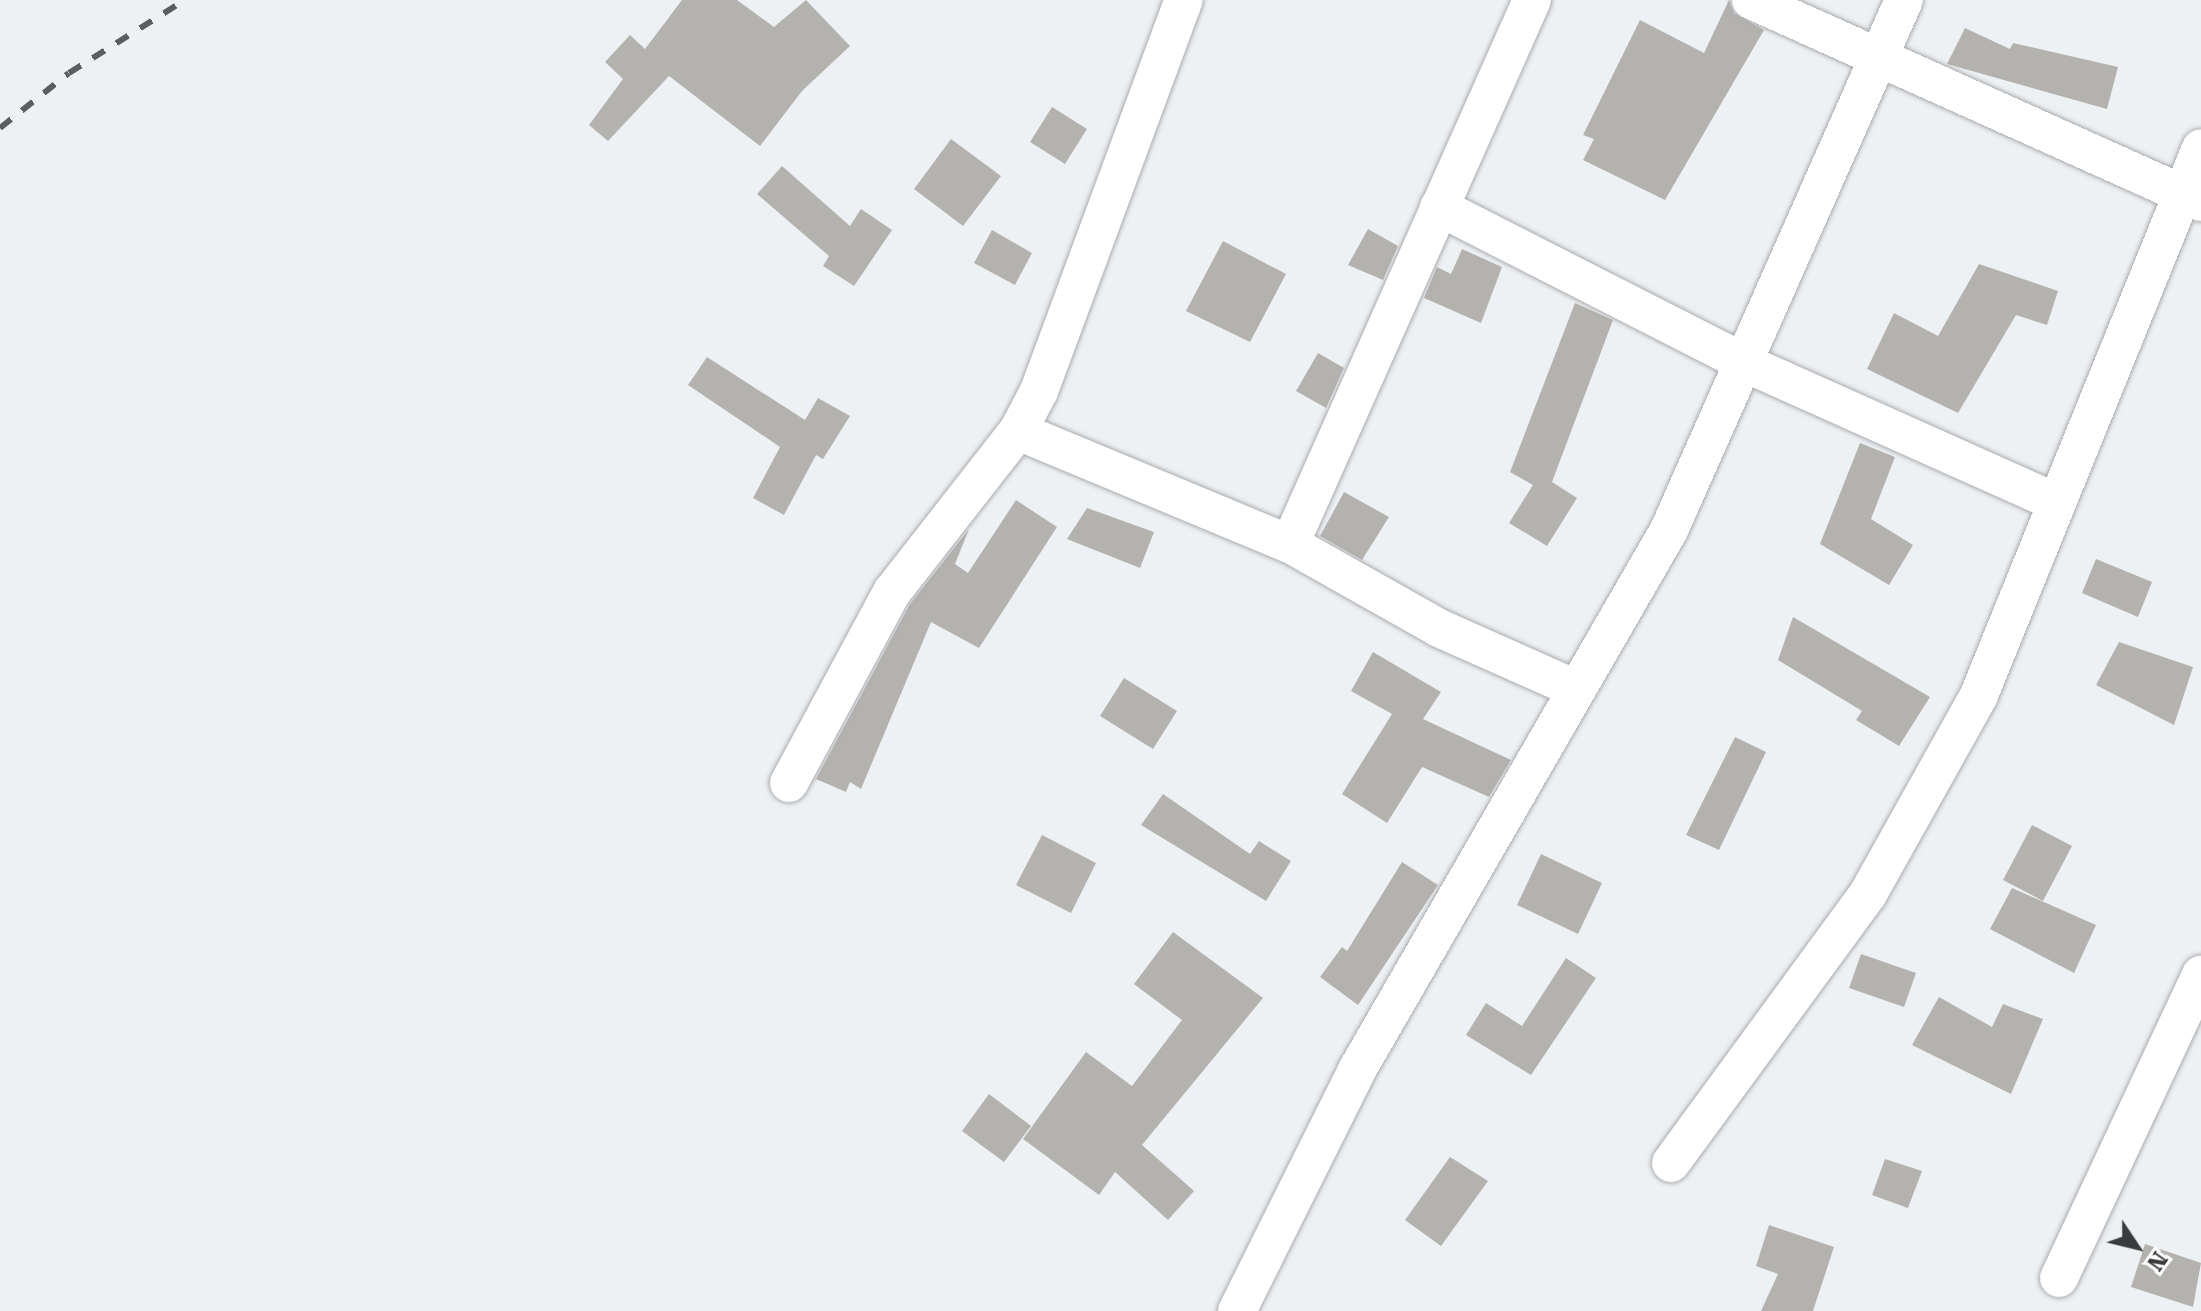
<!DOCTYPE html>
<html>
<head>
<meta charset="utf-8">
<style>
  body { margin:0 }
  #map { position:relative; width:2201px; height:1311px; overflow:hidden; background:#eef1f3; font-family:"Roboto Serif",serif }
  div>[style] { position:absolute }
  .building>* { inset:0; background:#b4b2af }
  .roads { filter:drop-shadow(0 0 2px #a9abae) drop-shadow(0 0 2px #a9abae) }
  .street>* { height:38px; margin:-19px; padding:0 19px; transform-origin:19px; border-radius:19px; background:#fff }
  .rail>* { height:6px; margin-top:-3px; transform-origin:0; background:repeating-linear-gradient(90deg,#5c5d5e 0 14px,transparent 0 28px) }
  span { translate:-50% -50%; white-space:nowrap; text-align:center; line-height:1.15; -webkit-text-stroke:7px #fff; paint-order:stroke }
  .north { position:absolute; left:2097px; top:1207px; width:80px; height:80px; -webkit-text-stroke:6px #fff; paint-order:stroke; rotate:125deg; font-size:22px; font-weight:700; line-height:32px; text-align:center; color:#3a3b3c }
  .north::after { content:''; display:block; margin:auto; width:28px; height:36px; background:#3a3b3c; clip-path:polygon(50% 0,100% 100%,50% 72%,0 100%) }
</style>
</head>
<body>
<div id="map">
  <div class="building">
    <div style="clip-path:polygon(682px 0,737px 0,774px 27px,806px 0,850px 46px,802px 91px,760px 146px,669px 76px,608px 141px,589px 125px,623px 79px,605px 62px,630px 35px,645px 49px)"></div>
    <div style="clip-path:polygon(1729px 0,1734px 13px,1764px 30px,1665px 200px,1583px 160px,1594px 139px,1583px 135px,1640px 20px,1704px 53px)"></div>
    <div style="clip-path:polygon(1965px 28px,2010px 49px,2013px 43px,2118px 67px,2107px 109px,1947px 64px)"></div>
    <div style="clip-path:polygon(1052px 107px,1087px 129px,1065px 164px,1030px 142px)"></div>
    <div style="clip-path:polygon(951px 139px,1001px 176px,963px 226px,914px 189px)"></div>
    <div style="clip-path:polygon(782px 166px,850px 226px,861px 209px,892px 230px,854px 286px,823px 266px,829px 256px,757px 194px)"></div>
    <div style="clip-path:polygon(1368px 229px,1398px 246px,1383px 280px,1348px 265px)"></div>
    <div style="clip-path:polygon(992px 230px,1032px 253px,1015px 285px,974px 263px)"></div>
    <div style="clip-path:polygon(1223px 241px,1286px 274px,1250px 342px,1186px 311px)"></div>
    <div style="clip-path:polygon(1462px 249px,1502px 267px,1481px 323px,1424px 298px,1437px 267px,1451px 274px)"></div>
    <div style="clip-path:polygon(1979px 264px,2058px 291px,2047px 325px,2016px 315px,1958px 413px,1867px 369px,1894px 313px,1938px 336px)"></div>
    <div style="clip-path:polygon(1575px 303px,1613px 320px,1552px 482px,1577px 498px,1547px 546px,1509px 523px,1533px 485px,1510px 472px)"></div>
    <div style="clip-path:polygon(1318px 353px,1344px 368px,1326px 408px,1296px 391px)"></div>
    <div style="clip-path:polygon(707px 357px,805px 420px,818px 398px,850px 416px,823px 459px,816px 455px,784px 515px,753px 498px,780px 447px,688px 385px)"></div>
    <div style="clip-path:polygon(1860px 443px,1895px 457px,1871px 519px,1913px 545px,1889px 585px,1820px 544px)"></div>
    <div style="clip-path:polygon(1344px 492px,1389px 517px,1362px 560px,1320px 536px)"></div>
    <div style="clip-path:polygon(1016px 500px,1057px 527px,979px 648px,931px 622px,861px 789px,850px 782px,846px 792px,816px 779px,910px 604px,969px 529px,955px 564px,968px 573px)"></div>
    <div style="clip-path:polygon(1087px 508px,1154px 532px,1140px 568px,1067px 539px)"></div>
    <div style="clip-path:polygon(2096px 559px,2152px 582px,2138px 617px,2082px 593px)"></div>
    <div style="clip-path:polygon(1793px 617px,1930px 697px,1899px 746px,1856px 720px,1862px 711px,1778px 660px)"></div>
    <div style="clip-path:polygon(2119px 642px,2193px 667px,2174px 725px,2096px 685px)"></div>
    <div style="clip-path:polygon(1373px 652px,1441px 692px,1423px 719px,1511px 760px,1489px 797px,1422px 767px,1387px 823px,1342px 794px,1392px 714px,1351px 691px)"></div>
    <div style="clip-path:polygon(1124px 678px,1177px 711px,1153px 749px,1100px 716px)"></div>
    <div style="clip-path:polygon(1735px 737px,1766px 752px,1719px 850px,1686px 835px)"></div>
    <div style="clip-path:polygon(1163px 794px,1250px 854px,1259px 841px,1291px 861px,1266px 901px,1141px 825px)"></div>
    <div style="clip-path:polygon(2032px 825px,2072px 846px,2043px 901px,2003px 880px)"></div>
    <div style="clip-path:polygon(1042px 835px,1096px 863px,1071px 913px,1016px 885px)"></div>
    <div style="clip-path:polygon(1541px 854px,1602px 883px,1578px 934px,1517px 905px)"></div>
    <div style="clip-path:polygon(1402px 862px,1438px 885px,1358px 1005px,1320px 977px,1342px 947px,1347px 951px)"></div>
    <div style="clip-path:polygon(2012px 888px,2096px 925px,2074px 973px,1990px 929px)"></div>
    <div style="clip-path:polygon(1173px 932px,1263px 998px,1142px 1145px,1194px 1191px,1168px 1220px,1115px 1172px,1099px 1195px,1023px 1139px,1086px 1052px,1132px 1086px,1182px 1020px,1134px 984px)"></div>
    <div style="clip-path:polygon(1861px 954px,1916px 973px,1904px 1007px,1849px 988px)"></div>
    <div style="clip-path:polygon(1566px 958px,1596px 978px,1531px 1075px,1466px 1035px,1486px 1003px,1522px 1026px)"></div>
    <div style="clip-path:polygon(1939px 997px,1992px 1027px,2003px 1004px,2043px 1019px,2011px 1094px,1912px 1045px)"></div>
    <div style="clip-path:polygon(989px 1094px,1031px 1126px,1004px 1162px,962px 1131px)"></div>
    <div style="clip-path:polygon(1450px 1157px,1488px 1181px,1441px 1246px,1405px 1220px)"></div>
    <div style="clip-path:polygon(1885px 1159px,1922px 1171px,1908px 1208px,1872px 1195px)"></div>
    <div style="clip-path:polygon(1769px 1225px,1834px 1247px,1813px 1311px,1761px 1311px,1778px 1274px,1756px 1266px)"></div>
    <div style="clip-path:polygon(2145px 1244px,2201px 1263px,2193px 1307px,2131px 1287px)"></div>
  </div>
  <div class="roads">
    <div class="street">
      <div style="left:1751px;top:0;width:493px;rotate:24.2deg"></div>
      <div style="left:1439px;top:207px;width:346px;rotate:27deg"></div>
      <div style="left:1747px;top:364px;width:338px;rotate:24.1deg"></div>
      <div style="left:1018px;top:431px;width:295px;rotate:22.6deg"></div>
      <div style="left:1290px;top:544px;width:171px;rotate:29.4deg"></div>
      <div style="left:1439px;top:628px;width:150px;rotate:24deg"></div>
      <div style="left:1290px;top:544px;width:595px;rotate:-66.02deg"></div>
      <div style="left:789px;top:783px;width:217px;rotate:-61.7deg"></div>
      <div style="left:892px;top:592px;width:204px;rotate:-52deg"></div>
      <div style="left:1018px;top:431px;width:45px;rotate:-62.3deg"></div>
      <div style="left:1039px;top:391px;width:417px;rotate:-69.7deg"></div>
      <div style="left:1671px;top:1163px;width:333px;rotate:-53.8deg"></div>
      <div style="left:1868px;top:894px;width:228px;rotate:-60.8deg"></div>
      <div style="left:1979px;top:695px;width:590px;rotate:-67.91deg"></div>
      <div style="left:2059px;top:1278px;width:335px;rotate:-64.9deg"></div>
      <div style="left:1237px;top:1311px;width:269px;rotate:-63.5deg"></div>
      <div style="left:1357px;top:1070px;width:624px;rotate:-59.98deg"></div>
      <div style="left:1669px;top:530px;width:580px;rotate:-66.09deg"></div>
    </div>
  </div>
  <div class="rail">
    <div style="left:0;top:128px;width:88px;rotate:-38.6deg"></div>
    <div style="left:69px;top:73px;width:137px;rotate:-32.2deg"></div>
  </div>
  <div class="north">N</div>
</div>
</body>
</html>
